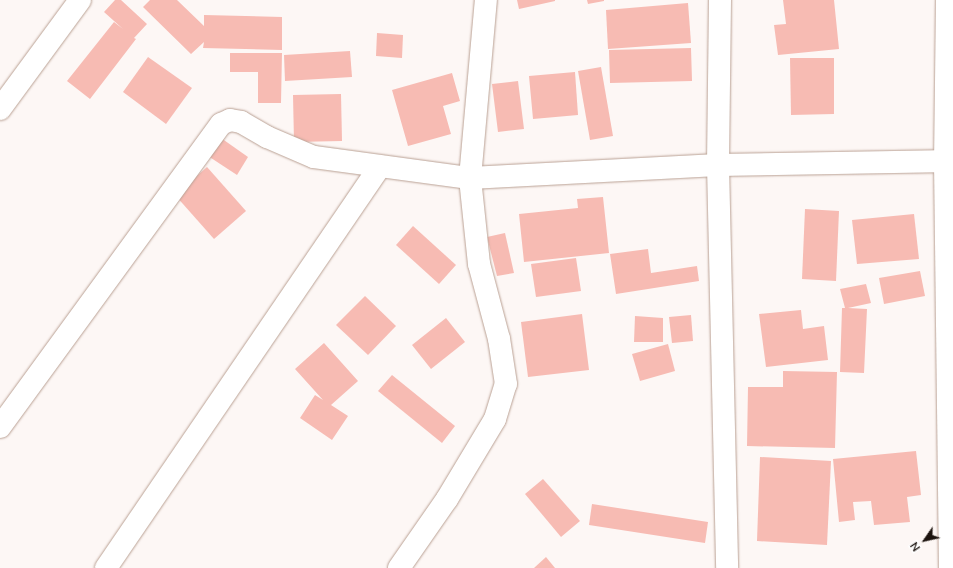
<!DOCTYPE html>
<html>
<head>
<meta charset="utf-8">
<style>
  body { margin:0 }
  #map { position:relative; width:953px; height:568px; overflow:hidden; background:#fdf7f5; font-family:Mulish,sans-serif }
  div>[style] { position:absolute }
  .building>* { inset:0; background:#f7bbb3 }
  .roads { filter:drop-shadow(0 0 1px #baa194) drop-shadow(0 0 1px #baa194) }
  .minor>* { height:22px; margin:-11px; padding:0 11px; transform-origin:11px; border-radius:11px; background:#fff }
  span { translate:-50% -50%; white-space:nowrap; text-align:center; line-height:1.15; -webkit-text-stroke:3px #fff; paint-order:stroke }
  .north { position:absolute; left:905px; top:520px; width:40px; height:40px; -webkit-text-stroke:3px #fff; paint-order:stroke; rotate:236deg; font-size:11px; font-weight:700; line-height:16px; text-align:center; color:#1c130e }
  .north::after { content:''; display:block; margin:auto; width:14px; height:18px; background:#1c130e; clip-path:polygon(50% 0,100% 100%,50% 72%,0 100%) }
</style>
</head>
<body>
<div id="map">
  <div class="building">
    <div style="clip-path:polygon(115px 0,121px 0,147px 24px,134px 38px,136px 39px,90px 99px,67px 81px,114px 22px,123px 29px,104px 12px)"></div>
    <div style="clip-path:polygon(150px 0,177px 0,204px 26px,204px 15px,282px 17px,282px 50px,203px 48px,204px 42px,191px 54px,143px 7px)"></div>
    <div style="clip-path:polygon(517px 0,555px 0,555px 1px,519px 9px)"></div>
    <div style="clip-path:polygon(587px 0,604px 0,604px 1px,588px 4px)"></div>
    <div style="clip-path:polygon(783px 0,834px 0,839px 49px,778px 55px,774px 25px,786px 24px)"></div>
    <div style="clip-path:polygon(688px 3px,691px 43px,608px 49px,606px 10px)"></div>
    <div style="clip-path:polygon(377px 33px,403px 35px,402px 58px,376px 56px)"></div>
    <div style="clip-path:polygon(691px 48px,692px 81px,610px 83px,609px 50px)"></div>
    <div style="clip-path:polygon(350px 51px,352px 77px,285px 81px,284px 55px)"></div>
    <div style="clip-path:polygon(230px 53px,282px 53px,281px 103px,258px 103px,258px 72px,230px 72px)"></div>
    <div style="clip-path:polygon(148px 57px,192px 88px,166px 124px,123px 92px)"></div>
    <div style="clip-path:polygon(790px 58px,834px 58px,834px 114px,791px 115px)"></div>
    <div style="clip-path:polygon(601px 67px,613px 136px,590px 140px,578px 71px)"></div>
    <div style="clip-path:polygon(575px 72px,578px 115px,533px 119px,529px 76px)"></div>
    <div style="clip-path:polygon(452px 73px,460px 101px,443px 106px,451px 134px,408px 146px,392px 90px)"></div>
    <div style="clip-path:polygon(518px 81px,524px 129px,498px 132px,492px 84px)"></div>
    <div style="clip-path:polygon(341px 94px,342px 141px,294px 142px,293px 95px)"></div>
    <div style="clip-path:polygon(221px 138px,248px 157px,237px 175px,208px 156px)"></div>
    <div style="clip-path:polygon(207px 167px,246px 211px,214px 239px,175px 195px)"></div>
    <div style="clip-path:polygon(603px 197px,609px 253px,524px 262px,519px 214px,578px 208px,577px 199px)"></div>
    <div style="clip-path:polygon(805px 209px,839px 211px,836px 281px,802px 279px)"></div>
    <div style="clip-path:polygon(914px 214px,919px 259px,857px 264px,852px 220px)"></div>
    <div style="clip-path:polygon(413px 226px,456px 265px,439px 284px,396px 245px)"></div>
    <div style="clip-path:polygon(505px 233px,514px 273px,497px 276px,487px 237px)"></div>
    <div style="clip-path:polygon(648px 249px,651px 273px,697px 266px,699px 281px,616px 294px,610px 254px)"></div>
    <div style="clip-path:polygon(576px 258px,581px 291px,536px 297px,531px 264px)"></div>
    <div style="clip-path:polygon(920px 271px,925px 296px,884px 304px,879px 278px)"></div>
    <div style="clip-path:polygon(866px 284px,871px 303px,848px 308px,867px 309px,864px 373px,840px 372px,842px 308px,845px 308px,840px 289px)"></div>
    <div style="clip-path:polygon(365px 296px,396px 326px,368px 355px,336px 325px)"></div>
    <div style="clip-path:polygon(801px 310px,803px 329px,824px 326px,828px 360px,766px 367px,759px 314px)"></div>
    <div style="clip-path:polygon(582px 314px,589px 370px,528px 377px,521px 322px)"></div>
    <div style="clip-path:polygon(691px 315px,693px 341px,672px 343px,669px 317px)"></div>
    <div style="clip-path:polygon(635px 316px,663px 318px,663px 342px,634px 342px)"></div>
    <div style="clip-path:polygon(446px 318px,465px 342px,431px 369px,412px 345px)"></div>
    <div style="clip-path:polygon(324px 343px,358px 381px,331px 405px,348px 416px,332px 440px,300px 418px,315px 395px,323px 400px,295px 369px)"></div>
    <div style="clip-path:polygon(668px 344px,675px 371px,640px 381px,632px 354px)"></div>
    <div style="clip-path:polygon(783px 371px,837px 372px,835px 448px,747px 446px,748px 387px,783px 387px)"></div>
    <div style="clip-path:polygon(392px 375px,455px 426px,442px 443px,378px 391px)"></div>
    <div style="clip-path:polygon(916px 451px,921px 495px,907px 497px,910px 522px,874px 525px,871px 501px,853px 502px,855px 520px,839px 522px,833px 459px)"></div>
    <div style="clip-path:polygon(760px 457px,831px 461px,827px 545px,757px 541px)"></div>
    <div style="clip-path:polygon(543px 479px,580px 521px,561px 537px,525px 494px)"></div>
    <div style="clip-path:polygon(592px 504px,708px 522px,705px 543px,589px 525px)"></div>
    <div style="clip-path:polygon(546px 557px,555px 568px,534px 568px)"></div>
  </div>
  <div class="roads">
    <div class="minor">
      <div style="left:720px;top:0;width:165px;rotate:90.7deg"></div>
      <div style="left:718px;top:165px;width:403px;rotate:88.7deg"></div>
      <div style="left:947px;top:0;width:161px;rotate:90.7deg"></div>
      <div style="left:945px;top:161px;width:407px;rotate:89.3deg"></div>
      <div style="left:0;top:109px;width:135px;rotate:-53.7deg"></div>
      <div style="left:0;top:427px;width:375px;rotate:-53.9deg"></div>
      <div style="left:221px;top:124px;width:10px;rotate:-24deg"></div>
      <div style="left:230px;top:120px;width:11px;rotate:10deg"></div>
      <div style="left:241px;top:122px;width:30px;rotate:30deg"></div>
      <div style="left:267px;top:137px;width:51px;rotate:23.1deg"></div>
      <div style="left:314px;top:157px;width:157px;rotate:7.7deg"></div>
      <div style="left:470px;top:178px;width:248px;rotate:-3deg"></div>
      <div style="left:718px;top:165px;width:235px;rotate:-1deg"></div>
      <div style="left:106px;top:568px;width:486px;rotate:-55.7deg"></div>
      <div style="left:399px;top:568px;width:84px;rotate:-55.2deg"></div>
      <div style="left:447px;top:499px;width:93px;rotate:-59deg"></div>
      <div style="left:495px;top:419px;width:37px;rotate:-73deg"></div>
      <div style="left:506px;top:384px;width:46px;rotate:-98.8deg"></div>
      <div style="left:499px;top:339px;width:78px;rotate:-104.9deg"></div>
      <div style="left:479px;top:264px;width:86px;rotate:-96deg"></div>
      <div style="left:470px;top:178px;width:179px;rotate:-84.9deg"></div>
    </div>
  </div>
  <div class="north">N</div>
</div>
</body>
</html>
